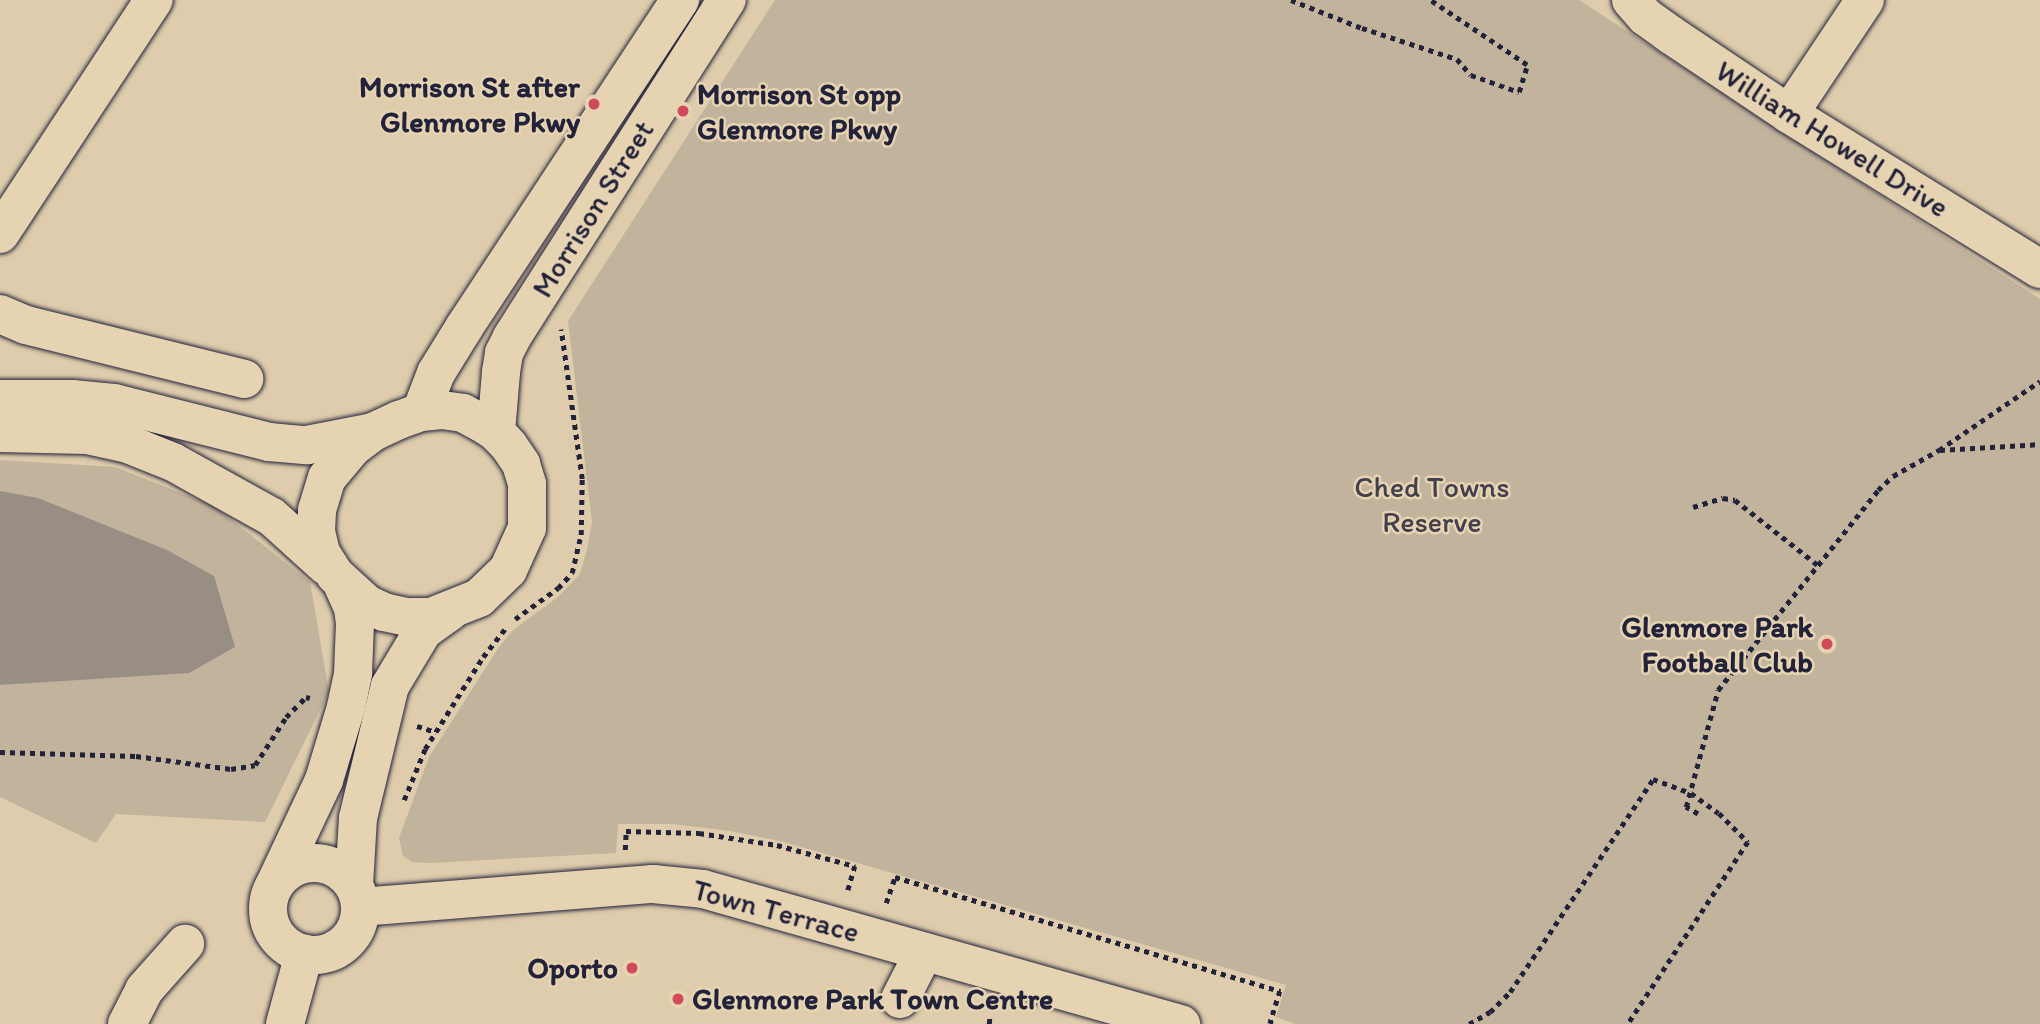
<!DOCTYPE html>
<html>
<head>
<meta charset="utf-8">
<style>
  body { margin:0 }
  #map { position:relative; width:2040px; height:1024px; overflow:hidden; background:#deccac; font-family:Itim,sans-serif }
  div>[style] { position:absolute }
  .green>* { inset:0; background:#c2b39c }
  .water>* { inset:0; background:#998e83 }
  .path>* { height:4.5px; margin-top:-2.25px; transform-origin:0; background:repeating-linear-gradient(90deg,#22223b 0 5px,transparent 0 10px) }
  .roads { filter:drop-shadow(0 0 2px #22223b) drop-shadow(0 0 2px #22223b) }
  .minor>* { height:38px; margin:-19px; padding:0 19px; transform-origin:19px; border-radius:19px; background:#e6d3b1 }
  .major>* { height:38px; margin:-19px; padding:0 19px; transform-origin:19px; border-radius:19px; background:#e6d3b1 }
  .major>.ring { margin:-19px; padding:0; box-sizing:content-box; background:none; border:38px solid #e6d3b1; border-radius:50% }
  .dots>* { width:19px; height:19px; translate:-50% -50%; box-sizing:border-box; border:4px solid #e6d3b1; border-radius:50% }
  span { translate:-50% -50%; white-space:nowrap; text-align:center; line-height:1.15; -webkit-text-stroke:5px #e6d3b1; paint-order:stroke }
  .poi-label { font-size:30px; color:#22223b; font-weight:700 }
  .right { translate:-100% -50%; text-align:right }
  .left { translate:0 -50%; text-align:left }
  .street-label { font-size:30px; color:#22223b }
  .park-label { font-size:30px; color:#423f4e }
</style>
</head>
<body>
<div id="map">
  <div class="green">
    <div style="clip-path:polygon(775px 0,1579px 0,2040px 299px,2040px 1024px,1295px 1024px,1276px 1017px,1286px 985px,780px 841px,730px 831px,672px 824px,618px 824px,616px 853px,430px 863px,412px 862px,403px 856px,399px 838px,429px 757px,499px 647px,513px 630px,558px 597px,580px 574px,587px 549px,592px 522px,568px 321px)"></div>
    <div style="clip-path:polygon(0 460px,115px 467px,214px 506px,310px 582px,329px 692px,265px 822px,116px 814px,96px 843px,0 797px)"></div>
  </div>
  <div class="water">
    <div style="clip-path:polygon(0 491px,38px 498px,167px 550px,214px 576px,235px 647px,189px 673px,0 685px)"></div>
  </div>
  <div class="path">
    <div style="left:1291px;top:0;width:76px;rotate:21.5deg"></div>
    <div style="left:1362px;top:28px;width:100px;rotate:18.1deg"></div>
    <div style="left:1457px;top:59px;width:21px;rotate:49deg"></div>
    <div style="left:1471px;top:75px;width:51px;rotate:19.5deg"></div>
    <div style="left:1519px;top:92px;width:28px;rotate:-73deg"></div>
    <div style="left:1527px;top:65px;width:117px;rotate:-146.2deg"></div>
    <div style="left:1940px;top:450px;width:100px;rotate:-3.4deg"></div>
    <div style="left:1693px;top:507px;width:31px;rotate:-17deg"></div>
    <div style="left:1723px;top:498px;width:12px;rotate:9deg"></div>
    <div style="left:1735px;top:500px;width:105px;rotate:38.1deg"></div>
    <div style="left:515px;top:619px;width:53px;rotate:-35.8deg"></div>
    <div style="left:558px;top:588px;width:21px;rotate:-47deg"></div>
    <div style="left:572px;top:573px;width:39px;rotate:-77deg"></div>
    <div style="left:581px;top:535px;width:56px;rotate:-89deg"></div>
    <div style="left:582px;top:479px;width:151px;rotate:-98deg"></div>
    <div style="left:417px;top:726px;width:20px;rotate:18deg"></div>
    <div style="left:0;top:752px;width:136px;rotate:1.7deg"></div>
    <div style="left:136px;top:756px;width:96px;rotate:7.8deg"></div>
    <div style="left:231px;top:769px;width:24px;rotate:-9deg"></div>
    <div style="left:255px;top:765px;width:57px;rotate:-57.1deg"></div>
    <div style="left:286px;top:717px;width:28px;rotate:-45deg"></div>
    <div style="left:306px;top:697px;width:4px;rotate:14deg"></div>
    <div style="left:404px;top:800px;width:55px;rotate:-67.6deg"></div>
    <div style="left:425px;top:749px;width:109px;rotate:-57.8deg"></div>
    <div style="left:483px;top:657px;width:37px;rotate:-52deg"></div>
    <div style="left:1698px;top:814px;width:14px;rotate:-150deg"></div>
    <div style="left:1686px;top:807px;width:121px;rotate:-74.7deg"></div>
    <div style="left:1718px;top:690px;width:256px;rotate:-51.3deg"></div>
    <div style="left:1878px;top:490px;width:21px;rotate:-43deg"></div>
    <div style="left:1893px;top:476px;width:53px;rotate:-29.5deg"></div>
    <div style="left:1939px;top:450px;width:122px;rotate:-34.3deg"></div>
    <div style="left:625px;top:850px;width:19px;rotate:-87deg"></div>
    <div style="left:626px;top:831px;width:73px;rotate:1.6deg"></div>
    <div style="left:699px;top:833px;width:79px;rotate:8.7deg"></div>
    <div style="left:777px;top:845px;width:81px;rotate:15.1deg"></div>
    <div style="left:855px;top:866px;width:26px;rotate:106deg"></div>
    <div style="left:886px;top:903px;width:28px;rotate:-71deg"></div>
    <div style="left:895px;top:877px;width:402px;rotate:16.5deg"></div>
    <div style="left:1280px;top:991px;width:34px;rotate:107deg"></div>
    <div style="left:1270px;top:1023px;width:3px;rotate:18deg"></div>
    <div style="left:989px;top:1024px;width:9px;rotate:-84deg"></div>
    <div style="left:1469px;top:1024px;width:24px;rotate:-30deg"></div>
    <div style="left:1490px;top:1012px;width:28px;rotate:-45deg"></div>
    <div style="left:1510px;top:992px;width:257px;rotate:-56.1deg"></div>
    <div style="left:1653px;top:779px;width:40px;rotate:20.2deg"></div>
    <div style="left:1691px;top:793px;width:34px;rotate:36deg"></div>
    <div style="left:1719px;top:813px;width:41px;rotate:45deg"></div>
    <div style="left:1748px;top:842px;width:218px;rotate:123.4deg"></div>
  </div>
  <div class="roads">
    <div class="minor">
      <div style="left:1631px;top:0;width:23px;rotate:49deg"></div>
      <div style="left:1646px;top:17px;width:31px;rotate:36deg"></div>
      <div style="left:1671px;top:35px;width:142px;rotate:33.8deg"></div>
      <div style="left:1789px;top:114px;width:295px;rotate:31.7deg"></div>
      <div style="left:1789px;top:114px;width:137px;rotate:-56.3deg"></div>
      <div style="left:0;top:234px;width:280px;rotate:-56.7deg"></div>
      <div style="left:0;top:314px;width:28px;rotate:23deg"></div>
      <div style="left:26px;top:325px;width:225px;rotate:13.9deg"></div>
      <div style="left:421px;top:412px;width:42px;rotate:-69deg"></div>
      <div style="left:436px;top:373px;width:55px;rotate:-58.3deg"></div>
      <div style="left:465px;top:326px;width:391px;rotate:-56.6deg"></div>
      <div style="left:496px;top:432px;width:60px;rotate:-85.2deg"></div>
      <div style="left:501px;top:372px;width:19px;rotate:-81deg"></div>
      <div style="left:504px;top:353px;width:18px;rotate:-63deg"></div>
      <div style="left:512px;top:337px;width:400px;rotate:-57.5deg"></div>
      <div style="left:360px;top:907px;width:294px;rotate:-4.5deg"></div>
      <div style="left:653px;top:884px;width:50px;rotate:5.7deg"></div>
      <div style="left:703px;top:889px;width:497px;rotate:15.8deg"></div>
      <div style="left:900px;top:999px;width:53px;rotate:-62.9deg"></div>
      <div style="left:127px;top:1024px;width:38px;rotate:-63deg"></div>
      <div style="left:144px;top:990px;width:62px;rotate:-48.3deg"></div>
    </div>
    <div class="major">
      <div style="left:0;top:399px;width:72px"></div>
      <div style="left:72px;top:399px;width:42px;rotate:5.4deg"></div>
      <div style="left:114px;top:403px;width:160px;rotate:14.1deg"></div>
      <div style="left:269px;top:442px;width:38px;rotate:5deg"></div>
      <div style="left:307px;top:445px;width:67px;rotate:-11.1deg"></div>
      <div style="left:442px;top:410px;width:21px;rotate:8deg"></div>
      <div style="left:463px;top:413px;width:19px;rotate:28deg"></div>
      <div style="left:480px;top:422px;width:19px;rotate:32deg"></div>
      <div style="left:496px;top:432px;width:19px;rotate:47deg"></div>
      <div style="left:509px;top:446px;width:22px;rotate:56deg"></div>
      <div style="left:521px;top:464px;width:21px;rotate:73deg"></div>
      <div style="left:527px;top:484px;width:44px;rotate:90deg"></div>
      <div style="left:527px;top:528px;width:46px;rotate:114.3deg"></div>
      <div style="left:508px;top:570px;width:40px;rotate:136deg"></div>
      <div style="left:479px;top:598px;width:52px;rotate:158.4deg"></div>
      <div style="left:431px;top:617px;width:24px;rotate:180deg"></div>
      <div style="left:407px;top:617px;width:24px;rotate:-168deg"></div>
      <div style="left:384px;top:612px;width:19px;rotate:-155deg"></div>
      <div style="left:367px;top:604px;width:43px;rotate:-137.8deg"></div>
      <div style="left:335px;top:575px;width:26px;rotate:-122deg"></div>
      <div style="left:321px;top:553px;width:23px;rotate:-103deg"></div>
      <div style="left:316px;top:531px;width:21px;rotate:-87deg"></div>
      <div style="left:317px;top:510px;width:34px;rotate:-73deg"></div>
      <div style="left:327px;top:478px;width:40px;rotate:-50deg"></div>
      <div style="left:353px;top:447px;width:25px;rotate:-37deg"></div>
      <div style="left:373px;top:432px;width:29px;rotate:-25deg"></div>
      <div style="left:399px;top:420px;width:23px;rotate:-20deg"></div>
      <div style="left:421px;top:412px;width:21px;rotate:-5deg"></div>
      <div style="left:0;top:433px;width:87px;rotate:1.3deg"></div>
      <div style="left:87px;top:435px;width:42px;rotate:12.4deg"></div>
      <div style="left:128px;top:444px;width:48px;rotate:21.8deg"></div>
      <div style="left:173px;top:462px;width:113px;rotate:29.1deg"></div>
      <div style="left:272px;top:517px;width:73px;rotate:42.2deg"></div>
      <div class="ring" style="left:268px;top:863px;width:54px;height:54px"></div>
      <div style="left:354px;top:885px;width:67px;rotate:-86.6deg"></div>
      <div style="left:358px;top:818px;width:136px;rotate:-76.4deg"></div>
      <div style="left:390px;top:686px;width:64px;rotate:-59deg"></div>
      <div style="left:423px;top:631px;width:34px;rotate:-36deg"></div>
      <div style="left:274px;top:886px;width:117px;rotate:-64.7deg"></div>
      <div style="left:324px;top:780px;width:76px;rotate:-73.2deg"></div>
      <div style="left:346px;top:707px;width:35px;rotate:-78deg"></div>
      <div style="left:353px;top:673px;width:49px;rotate:-87.7deg"></div>
      <div style="left:355px;top:624px;width:16px;rotate:-97deg"></div>
      <div style="left:353px;top:608px;width:30px;rotate:-114deg"></div>
      <div style="left:285px;top:1024px;width:73px;rotate:-74.8deg"></div>
    </div>
  </div>
  <div class="dots">
    <div style="left:594px;top:104px;background:#d1495b"></div>
    <div style="left:683px;top:111px;background:#d1495b"></div>
    <div style="left:1827px;top:644px;background:#d1495b"></div>
    <div style="left:632px;top:968px;background:#d1495b"></div>
    <div style="left:678px;top:999px;background:#d1495b"></div>
  </div>
  <div class="poi-label">
    <span class="right" style="left:580px;top:104px">Morrison St after<br>Glenmore Pkwy</span>
    <span class="left" style="left:697px;top:111px">Morrison St opp<br>Glenmore Pkwy</span>
    <span class="right" style="left:1813px;top:644px">Glenmore Park<br>Football Club</span>
    <span class="right" style="left:618px;top:968px">Oporto</span>
    <span class="left" style="left:692px;top:999px">Glenmore Park Town Centre</span>
  </div>
  <div class="street-label">
    <span style="left:1832px;top:139px;rotate:32deg">William Howell Drive</span>
    <span style="left:593px;top:209px;rotate:-58deg">Morrison Street</span>
    <span style="left:776px;top:911px;rotate:15deg">Town Terrace</span>
  </div>
  <div class="park-label">
    <span style="left:1432px;top:504px">Ched Towns<br>Reserve</span>
  </div>
</div>
</body>
</html>
